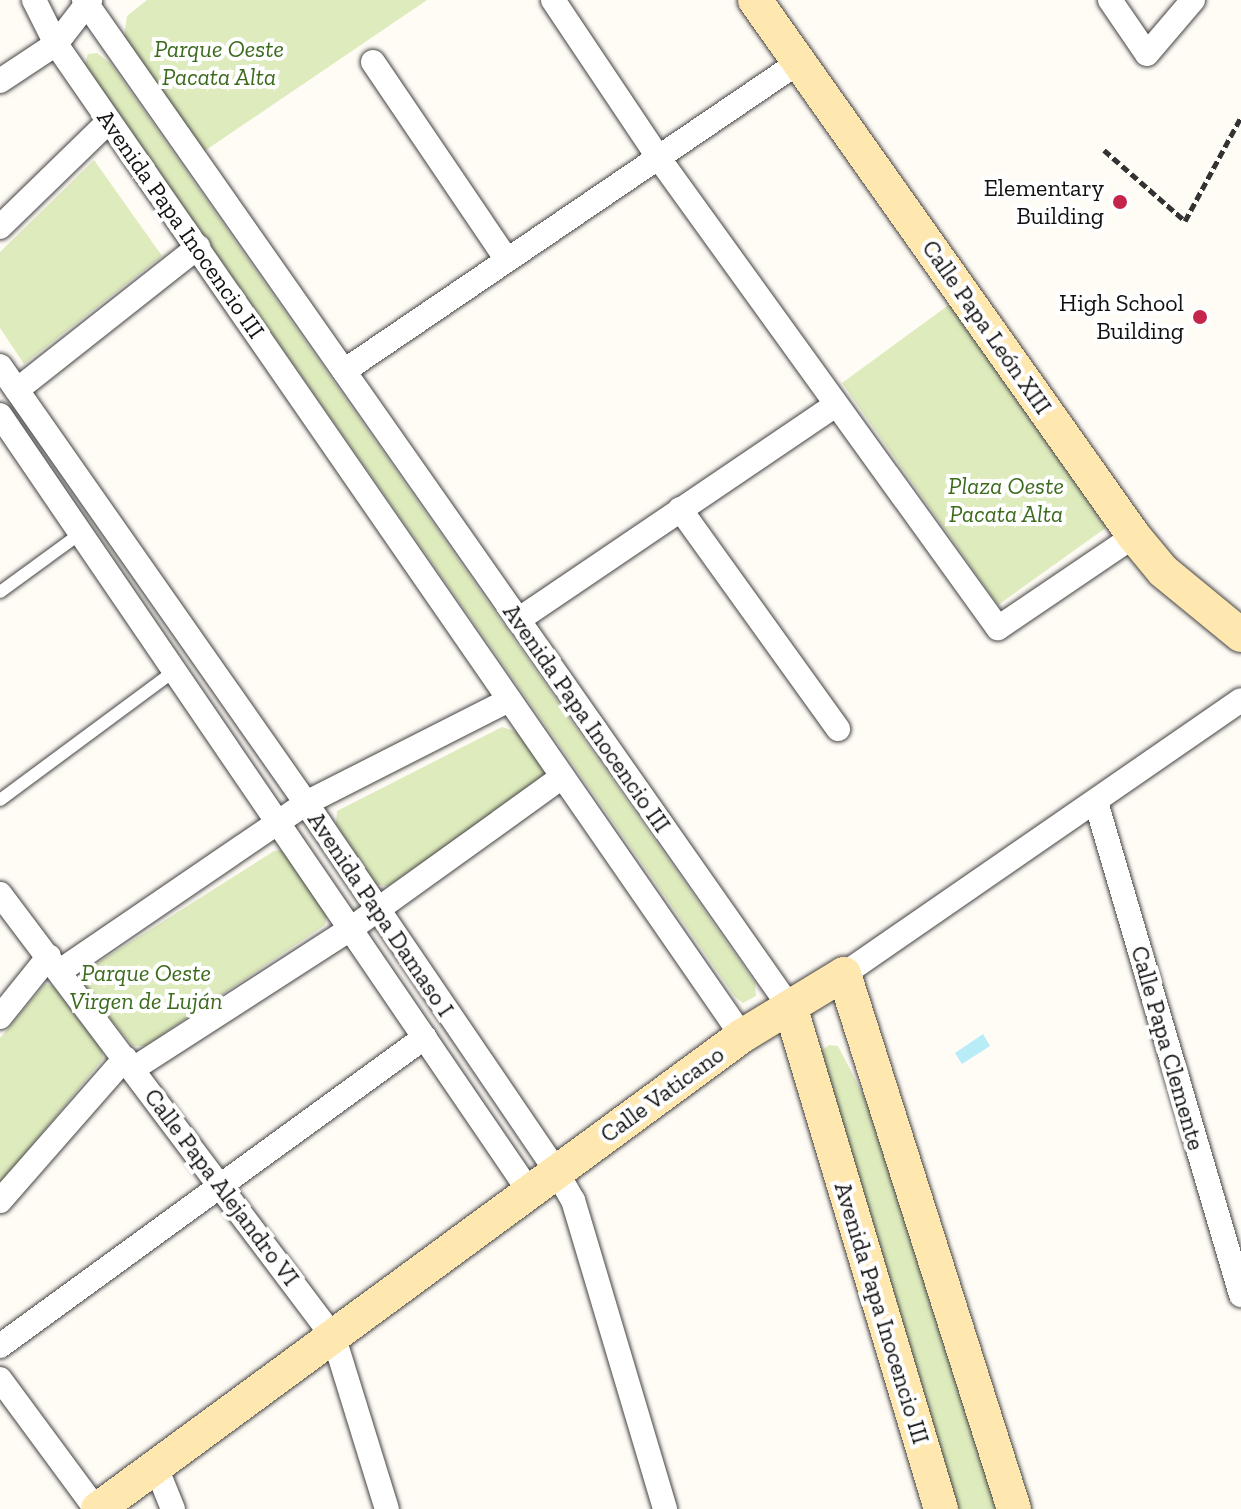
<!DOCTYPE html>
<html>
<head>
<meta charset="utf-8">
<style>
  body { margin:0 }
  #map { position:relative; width:1241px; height:1509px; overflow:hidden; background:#fffbf5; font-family:"Zilla Slab",serif }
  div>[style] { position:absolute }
  .green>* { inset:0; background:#deebbd }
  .water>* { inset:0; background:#b8ecf7 }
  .path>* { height:5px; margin-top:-2.5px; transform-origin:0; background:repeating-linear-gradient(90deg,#333 0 8px,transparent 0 12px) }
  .roads { filter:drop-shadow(0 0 2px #444) drop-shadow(0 0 2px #444) }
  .lane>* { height:12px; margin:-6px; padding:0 6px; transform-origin:6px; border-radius:6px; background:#fff }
  .street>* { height:24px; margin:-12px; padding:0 12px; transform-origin:12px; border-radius:12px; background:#fff }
  .secondary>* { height:34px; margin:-17px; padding:0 17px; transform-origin:17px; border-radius:17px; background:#ffe7b0 }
  .dots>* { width:22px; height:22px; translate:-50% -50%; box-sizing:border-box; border:4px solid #fff; border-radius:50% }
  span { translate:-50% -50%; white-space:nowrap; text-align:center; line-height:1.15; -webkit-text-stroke:8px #fff; paint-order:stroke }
  .park-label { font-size:24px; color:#3d6b1e; font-style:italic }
  .poi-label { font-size:24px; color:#111 }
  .right { translate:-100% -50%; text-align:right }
  .street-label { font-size:24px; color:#111 }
</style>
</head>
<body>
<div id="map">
  <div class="green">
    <div style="clip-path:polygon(147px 0,427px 0,203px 152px,124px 37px,127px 16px)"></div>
    <div style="clip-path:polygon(97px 53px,111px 64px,755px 983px,756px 996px,743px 1003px,735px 997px,94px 78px,85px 64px,88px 54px)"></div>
    <div style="clip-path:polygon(94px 160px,162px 256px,24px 364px,0 328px,0 252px)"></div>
    <div style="clip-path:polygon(950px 304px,1107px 527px,998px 605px,842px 383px)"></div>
    <div style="clip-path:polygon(502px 727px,518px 732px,546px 774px,543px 782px,388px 886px,377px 885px,336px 824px,337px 811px)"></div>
    <div style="clip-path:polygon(281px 850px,290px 856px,327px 913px,325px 925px,145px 1046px,133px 1046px,84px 987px,80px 974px,274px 851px)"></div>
    <div style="clip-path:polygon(45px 984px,53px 986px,102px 1050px,103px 1059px,0 1184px,0 1038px)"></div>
    <div style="clip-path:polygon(829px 1045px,838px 1046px,872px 1112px,1001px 1509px,956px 1509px,821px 1051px)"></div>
  </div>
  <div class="water">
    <div style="clip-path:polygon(983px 1034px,990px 1046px,962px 1064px,955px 1053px)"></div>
  </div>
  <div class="path">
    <div style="left:1104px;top:150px;width:108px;rotate:41.2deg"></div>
    <div style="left:1185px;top:221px;width:118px;rotate:-61.7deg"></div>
  </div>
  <div class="roads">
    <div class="lane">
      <div style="left:0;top:592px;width:100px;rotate:-36.1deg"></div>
      <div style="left:0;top:800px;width:219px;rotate:-36.5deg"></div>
    </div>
    <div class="street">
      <div style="left:34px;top:0;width:49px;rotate:63.4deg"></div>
      <div style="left:56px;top:44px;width:1206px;rotate:55.33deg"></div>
      <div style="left:84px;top:0;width:1232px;rotate:54.98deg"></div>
      <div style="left:553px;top:0;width:189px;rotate:56.2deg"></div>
      <div style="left:658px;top:157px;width:581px;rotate:54.18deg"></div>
      <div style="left:998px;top:628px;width:164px;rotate:-34.1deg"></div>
      <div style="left:1110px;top:0;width:65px;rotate:55.6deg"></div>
      <div style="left:1147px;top:54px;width:71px;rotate:-49.6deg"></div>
      <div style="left:373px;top:62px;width:239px;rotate:55.9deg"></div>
      <div style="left:0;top:81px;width:67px;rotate:-33.5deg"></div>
      <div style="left:56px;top:44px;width:56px;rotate:-52.3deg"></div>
      <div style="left:0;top:227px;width:152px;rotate:-44.2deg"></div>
      <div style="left:0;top:366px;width:533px;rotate:55deg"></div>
      <div style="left:306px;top:803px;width:445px;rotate:55.8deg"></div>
      <div style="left:556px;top:1171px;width:34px;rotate:60deg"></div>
      <div style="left:573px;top:1200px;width:322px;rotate:73.4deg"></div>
      <div style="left:344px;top:371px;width:550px;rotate:-34.18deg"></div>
      <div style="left:17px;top:390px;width:231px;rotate:-38.3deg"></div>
      <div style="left:0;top:415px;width:939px;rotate:55.72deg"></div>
      <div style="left:680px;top:509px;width:271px;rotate:54.3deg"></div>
      <div style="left:518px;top:620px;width:384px;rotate:-34.1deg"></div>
      <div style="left:1096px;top:802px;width:514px;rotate:73.61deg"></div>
      <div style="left:0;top:894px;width:556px;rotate:53.05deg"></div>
      <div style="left:334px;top:1338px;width:179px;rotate:72.8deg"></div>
      <div style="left:60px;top:971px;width:298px;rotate:-34.3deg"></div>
      <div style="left:306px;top:803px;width:228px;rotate:-26.9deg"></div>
      <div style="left:844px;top:974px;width:482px;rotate:-34.6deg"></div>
      <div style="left:0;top:1017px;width:78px;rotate:-51.2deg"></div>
      <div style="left:133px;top:1069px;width:260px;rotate:-32.8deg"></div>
      <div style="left:352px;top:928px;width:259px;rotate:-35.7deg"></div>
      <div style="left:0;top:1201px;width:190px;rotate:-48.8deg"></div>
      <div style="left:0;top:1346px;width:525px;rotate:-36.02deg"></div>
      <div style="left:0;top:1379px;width:162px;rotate:53.6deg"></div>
      <div style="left:156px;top:1467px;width:45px;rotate:68deg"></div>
    </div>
    <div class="secondary">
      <div style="left:755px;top:0;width:656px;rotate:54.74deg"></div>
      <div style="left:1134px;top:536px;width:45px;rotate:50.4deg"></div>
      <div style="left:1163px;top:571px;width:101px;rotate:39.4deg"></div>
      <div style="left:791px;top:1009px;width:522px;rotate:73.3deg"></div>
      <div style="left:98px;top:1509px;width:799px;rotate:-36.3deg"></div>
      <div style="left:742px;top:1036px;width:119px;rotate:-31.3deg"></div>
      <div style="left:844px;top:974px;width:561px;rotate:72.37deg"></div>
    </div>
  </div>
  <div class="dots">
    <div style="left:1120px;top:202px;background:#c5254b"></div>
    <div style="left:1200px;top:317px;background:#c5254b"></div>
  </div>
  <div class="park-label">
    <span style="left:219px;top:63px">Parque Oeste<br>Pacata Alta</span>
    <span style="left:1006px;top:500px">Plaza Oeste<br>Pacata Alta</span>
    <span style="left:146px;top:987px">Parque Oeste<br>Virgen de Luján</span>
  </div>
  <div class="poi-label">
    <span class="right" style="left:1104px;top:202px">Elementary<br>Building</span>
    <span class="right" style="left:1184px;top:317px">High School<br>Building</span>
  </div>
  <div class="street-label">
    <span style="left:181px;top:224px;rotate:55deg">Avenida Papa Inocencio III</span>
    <span style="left:987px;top:327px;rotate:55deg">Calle Papa León XIII</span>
    <span style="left:587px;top:718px;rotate:55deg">Avenida Papa Inocencio III</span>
    <span style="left:381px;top:914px;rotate:56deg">Avenida Papa Damaso I</span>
    <span style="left:1168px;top:1048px;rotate:74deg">Calle Papa Clemente</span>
    <span style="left:662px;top:1094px;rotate:-36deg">Calle Vaticano</span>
    <span style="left:222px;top:1187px;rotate:53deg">Calle Papa Alejandro VI</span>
    <span style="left:882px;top:1313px;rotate:73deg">Avenida Papa Inocencio III</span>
  </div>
</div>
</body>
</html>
